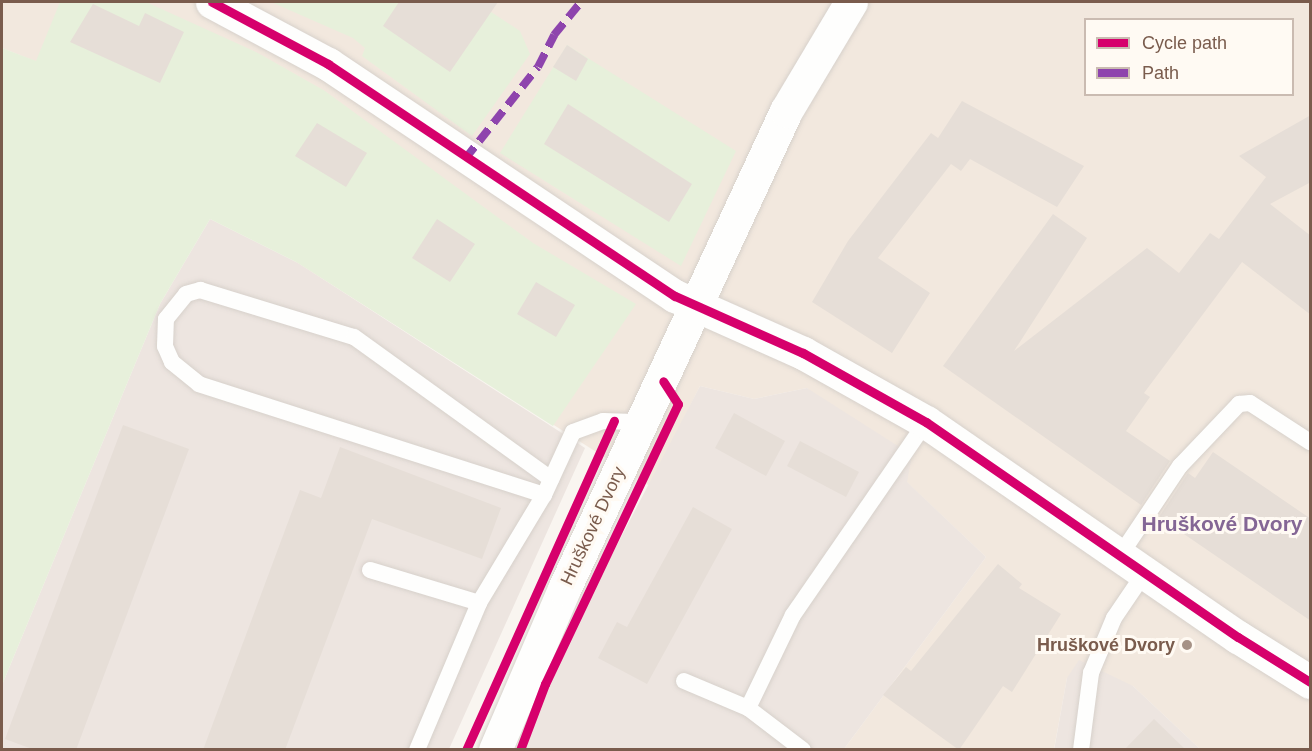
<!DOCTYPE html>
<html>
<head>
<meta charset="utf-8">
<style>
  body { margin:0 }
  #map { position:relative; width:1312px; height:751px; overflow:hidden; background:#f9f5f0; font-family:Helvetica,sans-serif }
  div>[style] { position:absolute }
  .residential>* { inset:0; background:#f2e8de }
  .industrial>* { inset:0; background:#ede5e0 }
  .green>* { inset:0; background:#e7f0db }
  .building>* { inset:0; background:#e6ded7 }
  .roads { filter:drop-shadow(0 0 2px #d7d1cb) drop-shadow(0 0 2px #d7d1cb) }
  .lane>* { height:16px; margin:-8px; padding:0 8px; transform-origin:8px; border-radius:8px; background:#fefefd }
  .street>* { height:33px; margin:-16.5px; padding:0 16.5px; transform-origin:16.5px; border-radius:16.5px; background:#fefefd }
  .secondary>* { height:33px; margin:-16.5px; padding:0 16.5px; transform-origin:16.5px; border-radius:16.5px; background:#fefefd }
  .quiet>* { height:8px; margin-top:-4px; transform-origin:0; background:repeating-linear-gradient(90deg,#8e44ad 0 15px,transparent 0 23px) }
  .cycleway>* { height:9px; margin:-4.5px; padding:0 4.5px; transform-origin:4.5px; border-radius:4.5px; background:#d6006c }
  .dots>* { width:16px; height:16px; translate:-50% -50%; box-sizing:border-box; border:3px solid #fffaf3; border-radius:50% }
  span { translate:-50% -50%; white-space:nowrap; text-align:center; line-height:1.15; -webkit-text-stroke:6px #fffaf3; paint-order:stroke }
  .street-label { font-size:18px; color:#7a5c4d }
  .poi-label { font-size:18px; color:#7a5c4d; font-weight:700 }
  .right { translate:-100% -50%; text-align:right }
  .quarter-label { font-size:21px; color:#846695; font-weight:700 }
  .frame { position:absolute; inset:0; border:3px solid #7a5c4d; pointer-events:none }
  .legend { position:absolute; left:1084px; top:18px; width:210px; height:78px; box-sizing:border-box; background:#fffaf3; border:2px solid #cabbb1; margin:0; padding:8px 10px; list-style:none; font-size:18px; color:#7a5c4d }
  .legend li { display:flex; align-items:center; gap:12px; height:30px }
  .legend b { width:30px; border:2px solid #cabbb1 }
</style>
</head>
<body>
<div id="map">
  <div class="residential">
    <div style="clip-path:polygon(evenodd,2px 2px,1310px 2px,1310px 749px,1200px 749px,1133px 686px,1067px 678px,1054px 749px,844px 749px,986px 557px,807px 388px,754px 399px,700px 386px,650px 486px,298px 263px,67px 74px,2px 48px,2px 2px,1086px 20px,1292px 20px,1292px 94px,1086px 94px,1086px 20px)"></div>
  </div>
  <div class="industrial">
    <div style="clip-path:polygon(210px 219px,298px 263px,585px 448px,449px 749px,2px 749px,2px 685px,160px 304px)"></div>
    <div style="clip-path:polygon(700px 386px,754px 399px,807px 388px,912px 455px,907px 482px,986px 557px,844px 749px,523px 750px,547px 679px)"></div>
    <div style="clip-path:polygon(1079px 660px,1133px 686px,1200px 749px,1054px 750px,1067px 678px)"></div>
  </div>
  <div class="green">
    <div style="clip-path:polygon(60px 2px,146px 2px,258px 53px,325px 91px,533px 243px,636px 304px,553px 426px,298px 263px,210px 219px,160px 304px,2px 685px,2px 48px,36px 61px)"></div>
    <div style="clip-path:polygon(271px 2px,476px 2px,520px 31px,530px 54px,472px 136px,362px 56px,365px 48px,353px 38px)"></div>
    <div style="clip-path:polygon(567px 45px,736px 151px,681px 266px,500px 153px)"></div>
  </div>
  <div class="building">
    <div style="clip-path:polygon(399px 2px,498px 2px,450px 72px,383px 26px)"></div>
    <div style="clip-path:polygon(93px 4px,139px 26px,145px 13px,184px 32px,160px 83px,70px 42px)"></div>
    <div style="clip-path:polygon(567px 45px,588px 59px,576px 81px,553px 67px)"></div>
    <div style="clip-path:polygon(962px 101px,1084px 166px,1057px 207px,970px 159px,961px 171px,951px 164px,878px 258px,930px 293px,892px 353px,812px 302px,848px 241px,931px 133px,938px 138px)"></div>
    <div style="clip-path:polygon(568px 104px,692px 184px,669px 222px,544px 144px)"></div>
    <div style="clip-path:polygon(1311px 115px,1311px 182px,1270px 204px,1311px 236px,1311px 315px,1242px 262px,1144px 393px,1150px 397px,1126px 431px,1170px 461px,1141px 505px,943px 366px,1053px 214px,1087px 238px,1014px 351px,1147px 248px,1179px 273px,1210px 233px,1219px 239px,1266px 177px,1239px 156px)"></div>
    <div style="clip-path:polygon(317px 123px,367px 153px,346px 187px,295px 156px)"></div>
    <div style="clip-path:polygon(437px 219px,475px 244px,450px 282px,412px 258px)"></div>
    <div style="clip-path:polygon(536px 282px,575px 305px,556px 337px,517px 314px)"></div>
    <div style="clip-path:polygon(734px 413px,785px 441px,766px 476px,715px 448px)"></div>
    <div style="clip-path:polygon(123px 425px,189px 449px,76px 750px,35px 750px,5px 739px)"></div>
    <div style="clip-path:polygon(800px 441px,859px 472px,846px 497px,787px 466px)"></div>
    <div style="clip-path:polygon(340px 447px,501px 508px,482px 559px,372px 519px,285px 750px,203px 750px,300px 490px,321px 498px)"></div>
    <div style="clip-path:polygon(1213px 452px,1311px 519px,1311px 621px,1159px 517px,1188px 473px,1195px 478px)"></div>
    <div style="clip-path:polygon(693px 507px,732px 529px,647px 684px,598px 658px,617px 622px,627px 627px)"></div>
    <div style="clip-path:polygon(998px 564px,1022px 584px,1019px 588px,1061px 614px,1012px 692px,1003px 686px,959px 750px,883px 695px,906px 667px,911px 671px)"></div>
    <div style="clip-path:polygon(1154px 719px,1186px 750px,1124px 750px)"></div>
  </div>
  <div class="roads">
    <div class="lane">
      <div style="left:544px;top:495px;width:362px;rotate:-162.2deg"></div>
      <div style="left:199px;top:384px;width:35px;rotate:-141deg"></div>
      <div style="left:172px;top:362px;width:17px;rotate:-114deg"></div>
      <div style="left:165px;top:346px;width:27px;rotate:-88deg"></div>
      <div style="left:166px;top:319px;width:32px;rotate:-51deg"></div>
      <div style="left:186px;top:294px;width:15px;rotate:-16deg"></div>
      <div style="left:200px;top:290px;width:161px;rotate:17deg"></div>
      <div style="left:354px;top:337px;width:243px;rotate:35.8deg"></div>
      <div style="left:1121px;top:554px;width:106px;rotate:-56.2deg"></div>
      <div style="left:1180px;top:466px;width:86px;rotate:-46.4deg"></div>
      <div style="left:1239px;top:404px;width:11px;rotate:-5deg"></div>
      <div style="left:1250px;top:403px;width:72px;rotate:33deg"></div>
      <div style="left:370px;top:570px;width:114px;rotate:16.8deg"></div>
      <div style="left:684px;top:681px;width:69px;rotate:22.9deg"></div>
      <div style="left:748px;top:708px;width:69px;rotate:37.4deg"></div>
      <div style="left:748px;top:708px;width:103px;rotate:-64.2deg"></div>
      <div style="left:793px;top:615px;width:234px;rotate:-55.4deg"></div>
      <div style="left:417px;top:750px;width:160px;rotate:-67.1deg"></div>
      <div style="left:479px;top:603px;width:126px;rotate:-59deg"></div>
      <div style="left:544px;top:495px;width:69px;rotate:-65.3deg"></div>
      <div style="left:573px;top:432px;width:32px;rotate:-20deg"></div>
      <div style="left:603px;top:421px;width:38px;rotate:2deg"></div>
      <div style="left:1081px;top:750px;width:78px;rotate:-82.6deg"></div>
      <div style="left:1091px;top:673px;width:60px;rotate:-67.3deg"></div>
      <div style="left:1114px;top:618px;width:57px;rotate:-55.8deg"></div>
    </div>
    <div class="street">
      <div style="left:495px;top:750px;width:175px;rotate:-66.8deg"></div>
      <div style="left:564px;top:589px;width:527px;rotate:-65.09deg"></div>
      <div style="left:786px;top:111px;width:127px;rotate:-59.2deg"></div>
    </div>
    <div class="secondary">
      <div style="left:212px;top:2px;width:132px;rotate:28.1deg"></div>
      <div style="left:328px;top:64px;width:417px;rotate:33.8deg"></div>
      <div style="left:675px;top:296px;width:140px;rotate:24deg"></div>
      <div style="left:803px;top:353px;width:141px;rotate:29.3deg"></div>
      <div style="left:926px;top:422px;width:379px;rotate:34.6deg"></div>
      <div style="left:1238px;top:637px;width:85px;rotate:32deg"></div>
    </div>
  </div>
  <div class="quiet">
    <div style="left:465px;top:159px;width:117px;rotate:-51.6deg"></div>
    <div style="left:538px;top:67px;width:36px;rotate:-63deg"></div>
    <div style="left:554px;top:35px;width:43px;rotate:-50.7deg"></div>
  </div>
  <div class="cycleway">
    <div style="left:212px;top:2px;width:132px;rotate:28.1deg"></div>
    <div style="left:328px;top:64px;width:417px;rotate:33.8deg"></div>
    <div style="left:675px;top:296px;width:140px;rotate:24deg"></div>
    <div style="left:803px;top:353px;width:141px;rotate:29.3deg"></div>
    <div style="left:926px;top:422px;width:379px;rotate:34.6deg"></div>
    <div style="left:1238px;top:637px;width:85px;rotate:32deg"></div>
    <div style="left:466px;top:750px;width:361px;rotate:-65.8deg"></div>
    <div style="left:520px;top:750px;width:71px;rotate:-69.3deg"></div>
    <div style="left:545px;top:684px;width:310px;rotate:-64.6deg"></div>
    <div style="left:678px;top:404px;width:27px;rotate:-123deg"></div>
  </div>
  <div class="dots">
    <div style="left:1187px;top:645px;background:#a69286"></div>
  </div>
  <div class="street-label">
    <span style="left:593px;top:526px;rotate:-65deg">Hruškové Dvory</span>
  </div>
  <div class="poi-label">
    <span class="right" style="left:1175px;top:645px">Hruškové Dvory</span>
  </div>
  <div class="quarter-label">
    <span style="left:1222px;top:524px">Hruškové Dvory</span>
  </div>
  <div class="frame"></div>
  <ul class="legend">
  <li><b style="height:8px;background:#d6006c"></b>Cycle path</li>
  <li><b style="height:8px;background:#8e44ad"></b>Path</li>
  </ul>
</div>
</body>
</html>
